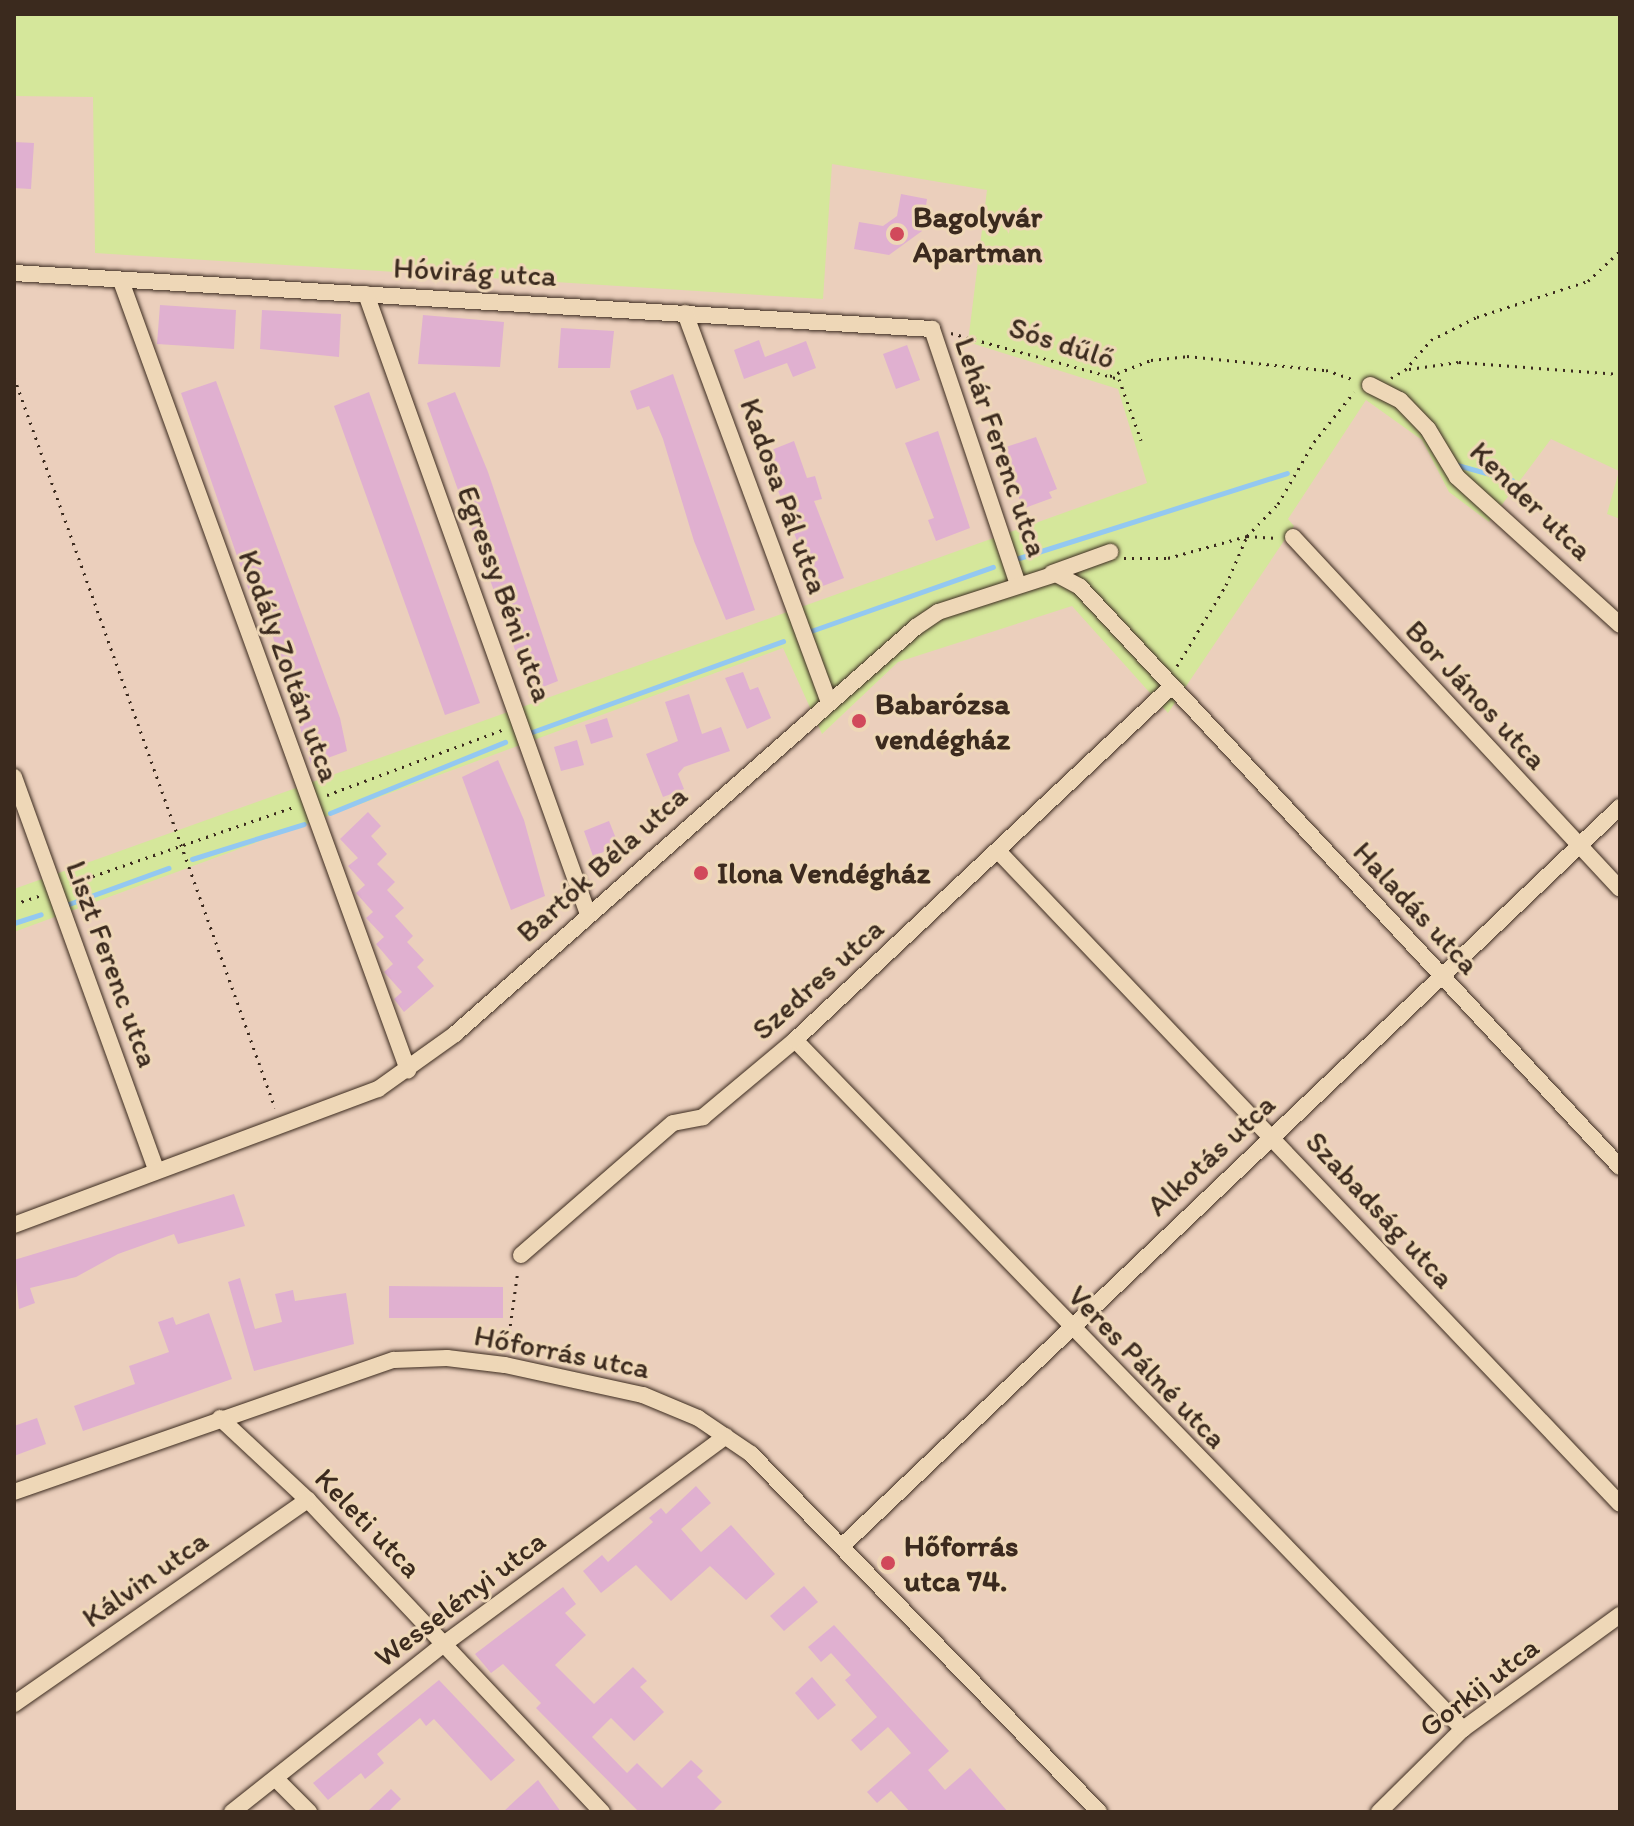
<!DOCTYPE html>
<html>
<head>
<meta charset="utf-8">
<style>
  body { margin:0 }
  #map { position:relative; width:1634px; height:1826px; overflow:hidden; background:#ebcfbc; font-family:Itim,sans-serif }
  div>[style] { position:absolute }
  .green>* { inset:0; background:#d5e79b }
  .stream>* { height:5px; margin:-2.5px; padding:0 2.5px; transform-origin:2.5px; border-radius:2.5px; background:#93c8f1 }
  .building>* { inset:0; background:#e0b0d0 }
  .path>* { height:3px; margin-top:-1.5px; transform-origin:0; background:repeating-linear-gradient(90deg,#3b2a1e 0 2px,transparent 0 8px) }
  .roads { filter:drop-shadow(0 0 2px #3b2a1e) drop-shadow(0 0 2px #3b2a1e) }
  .street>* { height:16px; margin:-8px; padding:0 8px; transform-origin:8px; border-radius:8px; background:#eed7b7 }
  .dots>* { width:22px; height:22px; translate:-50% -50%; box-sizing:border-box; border:4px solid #eed7b7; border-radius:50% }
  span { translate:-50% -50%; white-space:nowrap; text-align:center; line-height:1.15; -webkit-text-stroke:6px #eed7b7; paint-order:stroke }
  .poi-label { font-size:30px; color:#3b2a1e; font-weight:700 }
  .left { translate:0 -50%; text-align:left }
  .street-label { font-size:30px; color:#3b2a1e }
  .frame { position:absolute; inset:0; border:16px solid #3b2a1e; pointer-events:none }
</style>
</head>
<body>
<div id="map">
  <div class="green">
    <div style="clip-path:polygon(14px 14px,1620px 14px,1620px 519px,1607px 514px,1619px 471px,1551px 439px,1489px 522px,1449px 492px,1422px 440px,1366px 400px,1288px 519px,1294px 526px,1168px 713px,1072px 606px,898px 662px,822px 734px,783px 648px,14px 932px,14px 889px,1147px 483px,1118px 389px,968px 342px,987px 190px,832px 164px,823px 299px,95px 253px,93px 97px,14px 96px)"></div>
  </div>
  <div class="stream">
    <div style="left:1457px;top:465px;width:57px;rotate:15.3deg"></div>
    <div style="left:1019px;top:558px;width:281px;rotate:-17.6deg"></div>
    <div style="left:808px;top:632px;width:196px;rotate:-19.4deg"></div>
    <div style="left:532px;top:732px;width:267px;rotate:-19.9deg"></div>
    <div style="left:330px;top:813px;width:189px;rotate:-22.1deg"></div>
    <div style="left:192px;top:859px;width:117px;rotate:-17.4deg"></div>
    <div style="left:66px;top:905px;width:109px;rotate:-19.9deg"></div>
    <div style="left:14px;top:923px;width:28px;rotate:-18deg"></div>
  </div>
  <div class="building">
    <div style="clip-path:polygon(14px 142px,34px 143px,31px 189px,14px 188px)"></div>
    <div style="clip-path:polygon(901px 194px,927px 199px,922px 231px,889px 255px,854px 249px,859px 222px,883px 226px,897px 216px)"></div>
    <div style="clip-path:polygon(160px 305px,236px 310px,234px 349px,157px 344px)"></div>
    <div style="clip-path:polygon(262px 310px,341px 314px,339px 357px,260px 349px)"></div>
    <div style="clip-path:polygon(423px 315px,504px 322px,500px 367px,418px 364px)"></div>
    <div style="clip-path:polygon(561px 328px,614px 331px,610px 368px,558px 368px)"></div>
    <div style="clip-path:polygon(759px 340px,765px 357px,806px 341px,816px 368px,793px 377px,787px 363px,744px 379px,734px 350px)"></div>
    <div style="clip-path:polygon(907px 345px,920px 380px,896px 389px,883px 354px)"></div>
    <div style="clip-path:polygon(673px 374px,755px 610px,726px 620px,694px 541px,663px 439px,649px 406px,637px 410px,630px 391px)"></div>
    <div style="clip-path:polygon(216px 381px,340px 718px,347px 751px,311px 764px,266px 614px,260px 616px,248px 588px,181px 393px)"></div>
    <div style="clip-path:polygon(369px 392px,480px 703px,445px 715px,334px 406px)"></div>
    <div style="clip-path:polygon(455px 392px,488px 472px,558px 681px,530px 692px,427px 403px)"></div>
    <div style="clip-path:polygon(938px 431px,970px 528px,936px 541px,928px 520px,934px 518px,905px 443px)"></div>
    <div style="clip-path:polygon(1036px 437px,1057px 489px,1049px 492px,1052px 498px,1022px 509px,1006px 447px)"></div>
    <div style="clip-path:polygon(794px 441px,807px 478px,815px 476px,822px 499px,814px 501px,844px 578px,815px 589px,764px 453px)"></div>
    <div style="clip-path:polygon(743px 672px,750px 690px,758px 687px,771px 718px,747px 729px,725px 678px)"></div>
    <div style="clip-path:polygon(689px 694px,702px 734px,721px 727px,730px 751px,684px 767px,678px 774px,684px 789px,663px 797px,646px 754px,678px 741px,665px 702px)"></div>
    <div style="clip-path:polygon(607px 718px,613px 737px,591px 744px,585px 725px)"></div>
    <div style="clip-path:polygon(577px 740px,584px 765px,561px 771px,554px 747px)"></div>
    <div style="clip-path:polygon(498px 760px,524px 820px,545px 896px,511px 910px,462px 777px)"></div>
    <div style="clip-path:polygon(368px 812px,381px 826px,371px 836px,387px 854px,377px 864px,395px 882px,387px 890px,404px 908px,395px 916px,413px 936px,407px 942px,424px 960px,417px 967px,434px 986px,404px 1012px,394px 999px,402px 992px,384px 972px,393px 964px,376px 944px,384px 937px,366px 918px,373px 912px,356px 893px,365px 885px,348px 866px,358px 858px,340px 839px)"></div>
    <div style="clip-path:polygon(609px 821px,619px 846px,593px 856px,584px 831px)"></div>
    <div style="clip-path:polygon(234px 1194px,245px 1226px,178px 1244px,174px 1234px,118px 1254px,76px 1277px,30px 1288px,35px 1303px,19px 1309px,14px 1260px)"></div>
    <div style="clip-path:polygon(240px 1278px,255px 1329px,282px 1322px,275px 1294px,293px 1290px,295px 1301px,346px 1293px,354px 1344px,254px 1371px,228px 1282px)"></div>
    <div style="clip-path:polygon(389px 1286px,503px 1287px,503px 1318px,389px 1318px)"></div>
    <div style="clip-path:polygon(209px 1313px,232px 1379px,83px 1431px,74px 1406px,135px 1384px,129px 1366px,169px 1352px,158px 1322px,173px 1317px,176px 1325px)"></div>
    <div style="clip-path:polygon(37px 1418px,46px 1444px,14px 1456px,14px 1426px)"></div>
    <div style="clip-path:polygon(696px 1486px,711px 1503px,681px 1529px,701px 1552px,731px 1525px,775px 1574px,746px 1600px,710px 1566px,671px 1601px,636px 1565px,601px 1593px,583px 1571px,602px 1555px,608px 1562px,653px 1522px,649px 1518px,661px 1508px,666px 1514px)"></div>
    <div style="clip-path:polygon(804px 1586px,818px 1602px,784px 1631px,770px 1616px)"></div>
    <div style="clip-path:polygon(563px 1587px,576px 1604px,565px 1613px,586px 1635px,555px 1665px,594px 1704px,633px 1667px,647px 1681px,640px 1687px,664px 1712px,634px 1741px,611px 1718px,592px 1737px,627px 1773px,637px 1763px,662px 1788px,691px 1760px,703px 1771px,697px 1777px,722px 1802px,712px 1812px,639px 1812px,536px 1708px,541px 1703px,503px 1664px,491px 1673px,475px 1654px)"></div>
    <div style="clip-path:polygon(834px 1625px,949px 1751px,928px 1770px,945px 1790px,970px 1768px,1008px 1812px,910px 1812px,891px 1791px,877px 1803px,867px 1792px,911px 1753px,888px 1727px,861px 1751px,851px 1740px,877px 1717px,845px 1680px,851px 1675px,831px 1653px,821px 1662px,808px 1647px)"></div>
    <div style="clip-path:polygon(812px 1677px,836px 1705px,818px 1720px,795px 1693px)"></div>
    <div style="clip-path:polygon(439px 1680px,515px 1760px,491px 1781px,434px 1719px,426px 1726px,420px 1718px,377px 1754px,384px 1763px,365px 1779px,361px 1773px,328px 1800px,313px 1783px)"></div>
    <div style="clip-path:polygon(538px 1780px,561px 1812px,503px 1812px,519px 1797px)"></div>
    <div style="clip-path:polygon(391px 1789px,401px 1799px,388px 1812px,367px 1812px)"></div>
  </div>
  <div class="path">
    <div style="left:951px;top:333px;width:174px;rotate:15.3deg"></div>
    <div style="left:1119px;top:379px;width:65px;rotate:70.2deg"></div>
    <div style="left:1409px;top:369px;width:50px;rotate:-8deg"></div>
    <div style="left:1459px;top:362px;width:161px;rotate:4.3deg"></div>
    <div style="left:1110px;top:376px;width:44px;rotate:-21.3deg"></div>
    <div style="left:1151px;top:360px;width:36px;rotate:-6deg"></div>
    <div style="left:1187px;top:356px;width:140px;rotate:5.8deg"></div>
    <div style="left:1326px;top:370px;width:31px;rotate:19deg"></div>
    <div style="left:14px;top:377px;width:776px;rotate:70.35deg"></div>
    <div style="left:1391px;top:378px;width:16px;rotate:-30deg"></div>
    <div style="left:1405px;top:370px;width:40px;rotate:-49deg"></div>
    <div style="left:1431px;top:340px;width:51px;rotate:-26.6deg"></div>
    <div style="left:1477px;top:317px;width:117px;rotate:-18deg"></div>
    <div style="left:1588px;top:281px;width:44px;rotate:-43.2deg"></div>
    <div style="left:1124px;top:558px;width:44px"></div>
    <div style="left:1168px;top:558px;width:82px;rotate:-15.6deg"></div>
    <div style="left:1247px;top:536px;width:30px;rotate:4deg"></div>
    <div style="left:1177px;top:666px;width:95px;rotate:-58.8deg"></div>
    <div style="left:1226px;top:585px;width:53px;rotate:-66.8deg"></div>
    <div style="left:1247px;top:536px;width:45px;rotate:-45.9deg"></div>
    <div style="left:1278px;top:504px;width:72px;rotate:-59.9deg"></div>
    <div style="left:1314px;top:442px;width:64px;rotate:-51.3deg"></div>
    <div style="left:327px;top:795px;width:189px;rotate:-20.4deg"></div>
    <div style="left:70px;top:884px;width:237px;rotate:-19deg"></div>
    <div style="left:14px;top:904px;width:28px;rotate:-18deg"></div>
    <div style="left:507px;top:1349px;width:80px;rotate:-82.1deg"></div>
  </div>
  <div class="roads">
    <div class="street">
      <div style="left:14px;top:273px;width:920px;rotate:3.49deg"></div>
      <div style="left:932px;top:329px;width:269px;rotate:71.4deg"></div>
      <div style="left:121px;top:281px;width:840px;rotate:70.01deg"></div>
      <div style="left:366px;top:294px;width:659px;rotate:70.3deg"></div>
      <div style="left:685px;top:313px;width:413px;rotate:69.7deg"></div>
      <div style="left:1370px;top:385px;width:34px;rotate:27deg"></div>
      <div style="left:1400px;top:400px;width:40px;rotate:46deg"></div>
      <div style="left:1428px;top:429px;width:56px;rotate:58.9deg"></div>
      <div style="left:1457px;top:477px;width:220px;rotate:42.2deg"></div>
      <div style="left:1293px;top:537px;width:480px;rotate:47.1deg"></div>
      <div style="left:1052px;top:573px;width:62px;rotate:-19.9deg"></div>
      <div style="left:14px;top:777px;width:418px;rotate:70.1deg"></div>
      <div style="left:999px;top:852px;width:900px;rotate:46.39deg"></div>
      <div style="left:795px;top:1040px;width:960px;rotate:45.89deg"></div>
      <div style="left:14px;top:1225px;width:389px;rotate:-20.5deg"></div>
      <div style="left:378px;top:1089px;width:95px;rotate:-35.5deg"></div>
      <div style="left:455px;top:1034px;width:615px;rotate:-41.44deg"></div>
      <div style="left:916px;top:627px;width:27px;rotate:-34deg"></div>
      <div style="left:938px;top:612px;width:124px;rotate:-17.9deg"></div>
      <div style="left:1056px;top:574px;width:27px;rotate:28deg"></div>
      <div style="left:1080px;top:587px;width:792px;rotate:47.05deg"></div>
      <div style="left:521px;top:1255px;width:201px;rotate:-41deg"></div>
      <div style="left:673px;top:1123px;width:31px;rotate:-11deg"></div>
      <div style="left:703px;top:1117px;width:120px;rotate:-39.9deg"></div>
      <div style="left:795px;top:1040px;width:516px;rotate:-43.19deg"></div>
      <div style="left:220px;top:1418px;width:120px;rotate:43deg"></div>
      <div style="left:308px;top:1500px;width:429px;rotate:46.7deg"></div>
      <div style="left:14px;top:1492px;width:402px;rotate:-19.2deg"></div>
      <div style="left:394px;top:1360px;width:53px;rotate:-2.2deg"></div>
      <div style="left:447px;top:1358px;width:58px;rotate:6.9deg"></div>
      <div style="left:505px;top:1365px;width:141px;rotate:12.3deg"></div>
      <div style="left:643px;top:1395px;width:60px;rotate:22.7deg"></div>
      <div style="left:698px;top:1418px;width:64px;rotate:34.2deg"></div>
      <div style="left:751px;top:1454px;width:499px;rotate:45.8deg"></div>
      <div style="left:842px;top:1546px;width:1073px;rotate:-43.53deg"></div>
      <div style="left:14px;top:1704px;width:358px;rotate:-34.8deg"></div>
      <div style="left:276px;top:1779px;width:47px;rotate:45deg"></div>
      <div style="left:232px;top:1812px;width:270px;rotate:-38.4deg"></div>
      <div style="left:444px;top:1644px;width:350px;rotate:-36.4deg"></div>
      <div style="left:1379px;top:1812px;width:118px;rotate:-44.7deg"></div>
      <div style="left:1463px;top:1729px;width:194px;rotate:-36deg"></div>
    </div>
  </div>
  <div class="dots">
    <div style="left:897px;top:234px;background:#d1495b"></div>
    <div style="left:859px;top:721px;background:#d1495b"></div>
    <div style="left:701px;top:873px;background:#d1495b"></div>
    <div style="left:888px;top:1563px;background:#d1495b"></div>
  </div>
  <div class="poi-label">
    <span class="left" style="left:913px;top:234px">Bagolyvár<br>Apartman</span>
    <span class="left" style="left:875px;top:721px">Babarózsa<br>vendégház</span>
    <span class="left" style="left:717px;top:873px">Ilona Vendégház</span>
    <span class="left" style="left:904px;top:1563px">Hőforrás<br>utca 74.</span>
  </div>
  <div class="street-label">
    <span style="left:475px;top:272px;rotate:3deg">Hóvirág utca</span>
    <span style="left:1062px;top:343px;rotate:18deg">Sós dűlő</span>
    <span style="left:1001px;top:447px;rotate:71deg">Lehár Ferenc utca</span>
    <span style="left:784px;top:496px;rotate:70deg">Kadosa Pál utca</span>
    <span style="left:1531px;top:501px;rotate:44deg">Kender utca</span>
    <span style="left:505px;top:594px;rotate:70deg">Egressy Béni utca</span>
    <span style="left:289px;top:666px;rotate:70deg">Kodály Zoltán utca</span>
    <span style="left:1476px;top:695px;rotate:47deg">Bor János utca</span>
    <span style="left:602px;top:864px;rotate:-42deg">Bartók Béla utca</span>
    <span style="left:1416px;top:908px;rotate:47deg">Haladás utca</span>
    <span style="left:112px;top:964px;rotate:70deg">Liszt Ferenc utca</span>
    <span style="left:818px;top:979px;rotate:-42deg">Szedres utca</span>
    <span style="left:1211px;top:1155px;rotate:-43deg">Alkotás utca</span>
    <span style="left:1380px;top:1210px;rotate:47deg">Szabadság utca</span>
    <span style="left:562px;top:1352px;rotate:11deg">Hőforrás utca</span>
    <span style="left:1147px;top:1367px;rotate:46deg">Veres Pálné utca</span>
    <span style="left:368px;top:1523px;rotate:46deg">Keleti utca</span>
    <span style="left:145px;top:1579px;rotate:-35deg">Kálvin utca</span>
    <span style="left:460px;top:1599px;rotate:-37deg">Wesselényi utca</span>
    <span style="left:1479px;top:1687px;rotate:-38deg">Gorkij utca</span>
  </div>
  <div class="frame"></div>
</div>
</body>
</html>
